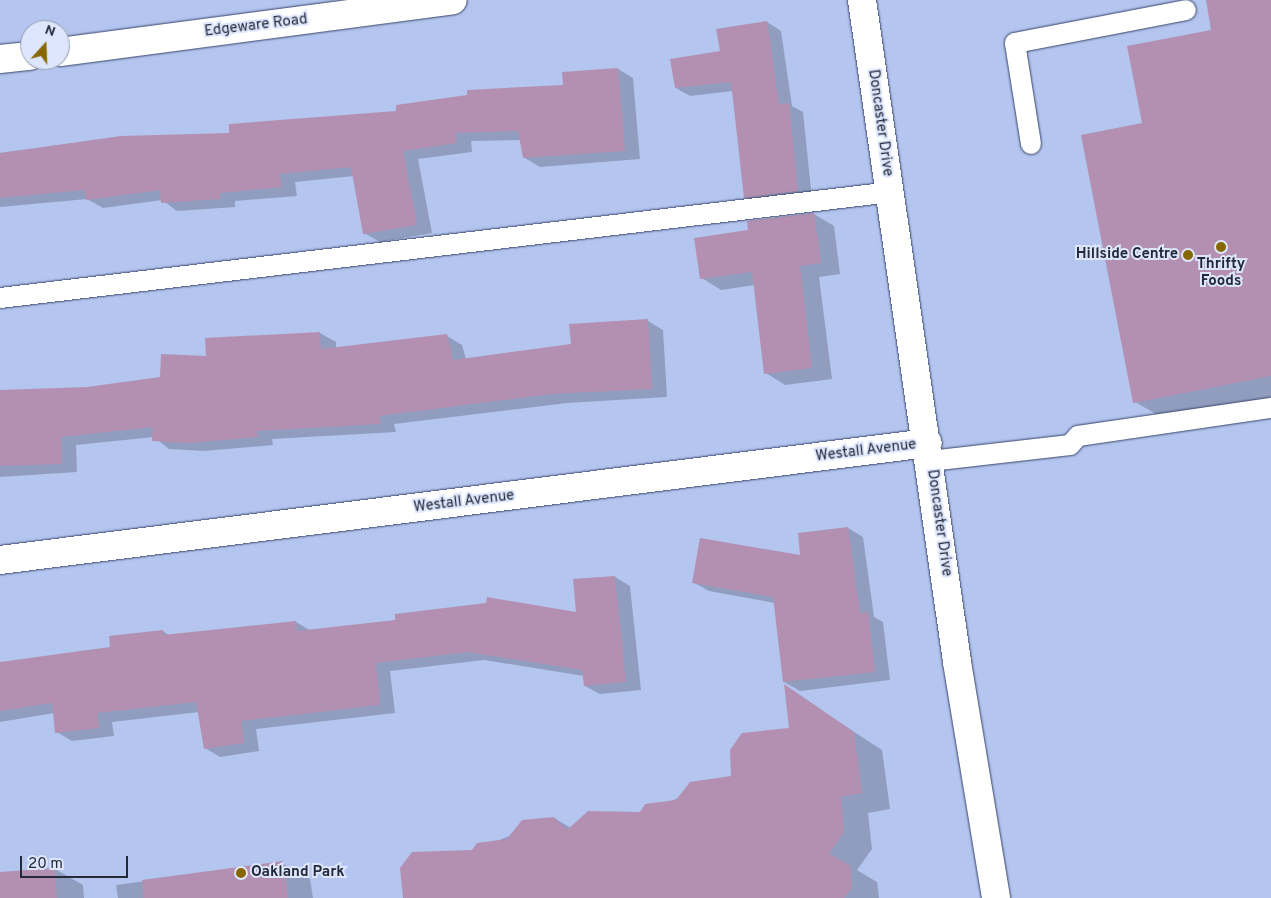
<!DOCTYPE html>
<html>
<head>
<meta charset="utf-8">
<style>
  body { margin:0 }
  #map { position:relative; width:1271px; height:898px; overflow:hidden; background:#b4c5ef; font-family:Overpass,sans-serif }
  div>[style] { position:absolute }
  .shadow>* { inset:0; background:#0003 }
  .building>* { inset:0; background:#b390b1 }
  .roads { filter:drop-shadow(0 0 1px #394669) drop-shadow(0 0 1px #394669) }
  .lane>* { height:20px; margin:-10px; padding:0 10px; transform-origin:10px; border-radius:10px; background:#fff }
  .street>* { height:28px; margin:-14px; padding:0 14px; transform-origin:14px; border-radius:14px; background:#fff }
  .dots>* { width:14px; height:14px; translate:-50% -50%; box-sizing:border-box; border:2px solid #dde6fc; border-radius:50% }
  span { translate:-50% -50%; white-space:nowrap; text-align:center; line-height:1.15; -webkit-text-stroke:4px #dde6fc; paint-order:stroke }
  .street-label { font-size:15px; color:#242a3a }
  .poi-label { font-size:15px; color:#242a3a; font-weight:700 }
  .right { translate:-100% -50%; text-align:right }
  .left { translate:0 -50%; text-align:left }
  .north { position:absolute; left:20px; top:20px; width:50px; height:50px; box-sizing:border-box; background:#dde6fc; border:1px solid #939bae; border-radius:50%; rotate:20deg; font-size:14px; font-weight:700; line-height:20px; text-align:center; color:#242a3a }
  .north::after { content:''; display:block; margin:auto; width:18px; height:22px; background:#866701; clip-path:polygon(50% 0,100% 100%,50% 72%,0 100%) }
  .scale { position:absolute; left:20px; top:856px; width:108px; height:22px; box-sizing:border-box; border:2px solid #242a3a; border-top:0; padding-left:6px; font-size:15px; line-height:18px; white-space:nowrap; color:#242a3a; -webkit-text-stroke:4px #dde6fc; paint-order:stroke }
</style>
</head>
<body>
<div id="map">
  <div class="shadow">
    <div style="clip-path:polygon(1207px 0,1271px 0,1271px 397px,1163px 418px,1135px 402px,1143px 124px,1213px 31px)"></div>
    <div style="clip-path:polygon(767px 22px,781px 31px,792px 106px,803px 112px,812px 199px,759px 205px,745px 197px,733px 91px,690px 96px,676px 88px)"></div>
    <div style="clip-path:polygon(618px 69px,633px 78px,640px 159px,540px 167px,525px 158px,521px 140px,471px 141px,472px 152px,418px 159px,432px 233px,380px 242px,364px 233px,354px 176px,295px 182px,297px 196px,235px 201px,235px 207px,177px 211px,162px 200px,103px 208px,87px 199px,0 207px,0 153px,121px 138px,231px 134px,398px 112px,565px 87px)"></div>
    <div style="clip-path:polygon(814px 214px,834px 226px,840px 274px,819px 277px,832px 379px,785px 385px,766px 373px,755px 285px,721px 290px,702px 278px,749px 231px)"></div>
    <div style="clip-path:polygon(648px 321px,663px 330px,667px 397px,567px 403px,394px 424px,396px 432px,272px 439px,273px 445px,204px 451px,169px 449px,154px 437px,76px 445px,77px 472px,0 477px,0 391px,87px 388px,161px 378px,208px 357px,206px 340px,320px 333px,336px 342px,336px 349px,447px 336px,462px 345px,466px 359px,572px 345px)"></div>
    <div style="clip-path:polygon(848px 528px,863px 537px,874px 617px,883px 622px,890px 680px,800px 691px,784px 682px,775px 603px,709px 591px,693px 582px,802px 557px)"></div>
    <div style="clip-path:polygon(615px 577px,630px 586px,641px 690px,600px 694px,585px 686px,584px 676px,484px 660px,390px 671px,395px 713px,256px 729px,259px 751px,220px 757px,205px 748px,199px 712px,112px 722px,114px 736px,72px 741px,57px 732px,54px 713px,0 722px,0 664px,111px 648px,163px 631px,170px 636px,296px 622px,311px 631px,578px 613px)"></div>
    <div style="clip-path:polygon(785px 687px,882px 750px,890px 809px,868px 813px,872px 849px,857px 870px,877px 882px,879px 898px,404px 898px,472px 851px,554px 818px,571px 828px,640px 813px,732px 777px,790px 729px)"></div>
    <div style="clip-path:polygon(282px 863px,310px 879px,313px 898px,118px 898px,116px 885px)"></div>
    <div style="clip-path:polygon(55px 869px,83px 885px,84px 898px,0 898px,0 873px)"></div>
  </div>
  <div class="building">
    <div style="clip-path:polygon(1206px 0,1271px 0,1271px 376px,1133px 403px,1081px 135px,1142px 123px,1127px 46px,1211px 30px)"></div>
    <div style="clip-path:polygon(767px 21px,779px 104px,789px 103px,798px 191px,744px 198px,731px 82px,675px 88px,670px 59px,720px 51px,716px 29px)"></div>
    <div style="clip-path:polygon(618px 68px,625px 151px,523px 158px,518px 131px,456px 133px,457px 143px,403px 151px,417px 225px,363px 234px,351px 167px,280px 174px,282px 187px,220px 193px,220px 199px,161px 203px,160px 190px,86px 200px,84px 190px,0 198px,0 153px,121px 136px,229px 133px,229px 124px,396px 111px,396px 105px,467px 95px,467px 90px,563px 85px,562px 72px)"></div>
    <div style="clip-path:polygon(814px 213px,821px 263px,800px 266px,812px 368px,764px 374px,752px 272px,700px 279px,694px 238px,748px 230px,747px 221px)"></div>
    <div style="clip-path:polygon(648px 319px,652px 389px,551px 394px,379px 416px,381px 424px,257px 431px,258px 437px,188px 443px,152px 441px,153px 427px,61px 437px,62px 464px,0 466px,0 390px,87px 387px,160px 377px,161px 354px,206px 356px,205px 338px,320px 332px,321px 349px,447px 334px,453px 360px,571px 344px,569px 324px)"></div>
    <div style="clip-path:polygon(848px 527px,860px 613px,868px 612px,875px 672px,783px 682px,773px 597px,692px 583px,700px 538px,800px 555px,798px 533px)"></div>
    <div style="clip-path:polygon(615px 576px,626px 682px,584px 686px,582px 670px,468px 652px,376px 663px,380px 705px,241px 721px,244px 743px,204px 749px,196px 702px,97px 713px,99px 728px,55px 733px,52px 703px,0 711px,0 662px,110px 647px,109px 636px,163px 630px,163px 635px,296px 621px,297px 631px,395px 620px,395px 614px,486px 603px,487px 597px,576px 612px,573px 579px)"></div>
    <div style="clip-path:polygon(784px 684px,854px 732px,862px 793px,841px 797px,844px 832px,829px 854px,850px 865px,852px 888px,844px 898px,403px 898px,400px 868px,412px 852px,472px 850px,477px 843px,507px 839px,522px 820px,554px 817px,567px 830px,588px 811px,640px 812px,645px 804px,676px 800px,690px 782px,731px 776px,730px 750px,742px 733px,789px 728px)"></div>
    <div style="clip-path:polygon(283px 861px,288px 898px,143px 898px,142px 880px)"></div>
    <div style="clip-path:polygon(55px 868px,57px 898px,0 898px,0 872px)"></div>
  </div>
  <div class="roads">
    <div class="lane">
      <div style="left:1031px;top:144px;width:102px;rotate:-99deg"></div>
      <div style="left:1015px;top:43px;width:174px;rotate:-10.9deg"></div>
      <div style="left:0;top:298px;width:897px;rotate:-6.78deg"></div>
      <div style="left:930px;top:461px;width:141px;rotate:-6.5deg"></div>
      <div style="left:1070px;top:445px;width:12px;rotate:-48deg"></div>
      <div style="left:1078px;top:436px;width:195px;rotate:-8.3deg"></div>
    </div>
    <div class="street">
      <div style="left:862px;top:0;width:669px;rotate:81.83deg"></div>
      <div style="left:957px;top:662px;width:239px;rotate:80.6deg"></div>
      <div style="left:60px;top:52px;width:396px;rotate:-7.5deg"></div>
      <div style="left:0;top:59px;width:30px;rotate:-6deg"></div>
      <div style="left:0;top:560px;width:935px;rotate:-7.19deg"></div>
    </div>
  </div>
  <div class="dots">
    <div style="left:1221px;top:247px;background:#866701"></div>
    <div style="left:1188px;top:255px;background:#866701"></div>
    <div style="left:241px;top:873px;background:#866701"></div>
  </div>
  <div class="street-label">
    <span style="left:256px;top:26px;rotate:-7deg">Edgeware Road</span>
    <span style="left:880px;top:123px;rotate:82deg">Doncaster Drive</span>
    <span style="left:866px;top:451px;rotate:-7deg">Westall Avenue</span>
    <span style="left:464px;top:502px;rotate:-7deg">Westall Avenue</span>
    <span style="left:939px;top:523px;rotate:82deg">Doncaster Drive</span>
  </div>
  <div class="poi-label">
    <span class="right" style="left:1178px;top:255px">Hillside Centre</span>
    <span style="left:1221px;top:273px">Thrifty<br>Foods</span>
    <span class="left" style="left:251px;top:873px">Oakland Park</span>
  </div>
  <div class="north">N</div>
  <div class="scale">20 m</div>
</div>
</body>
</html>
